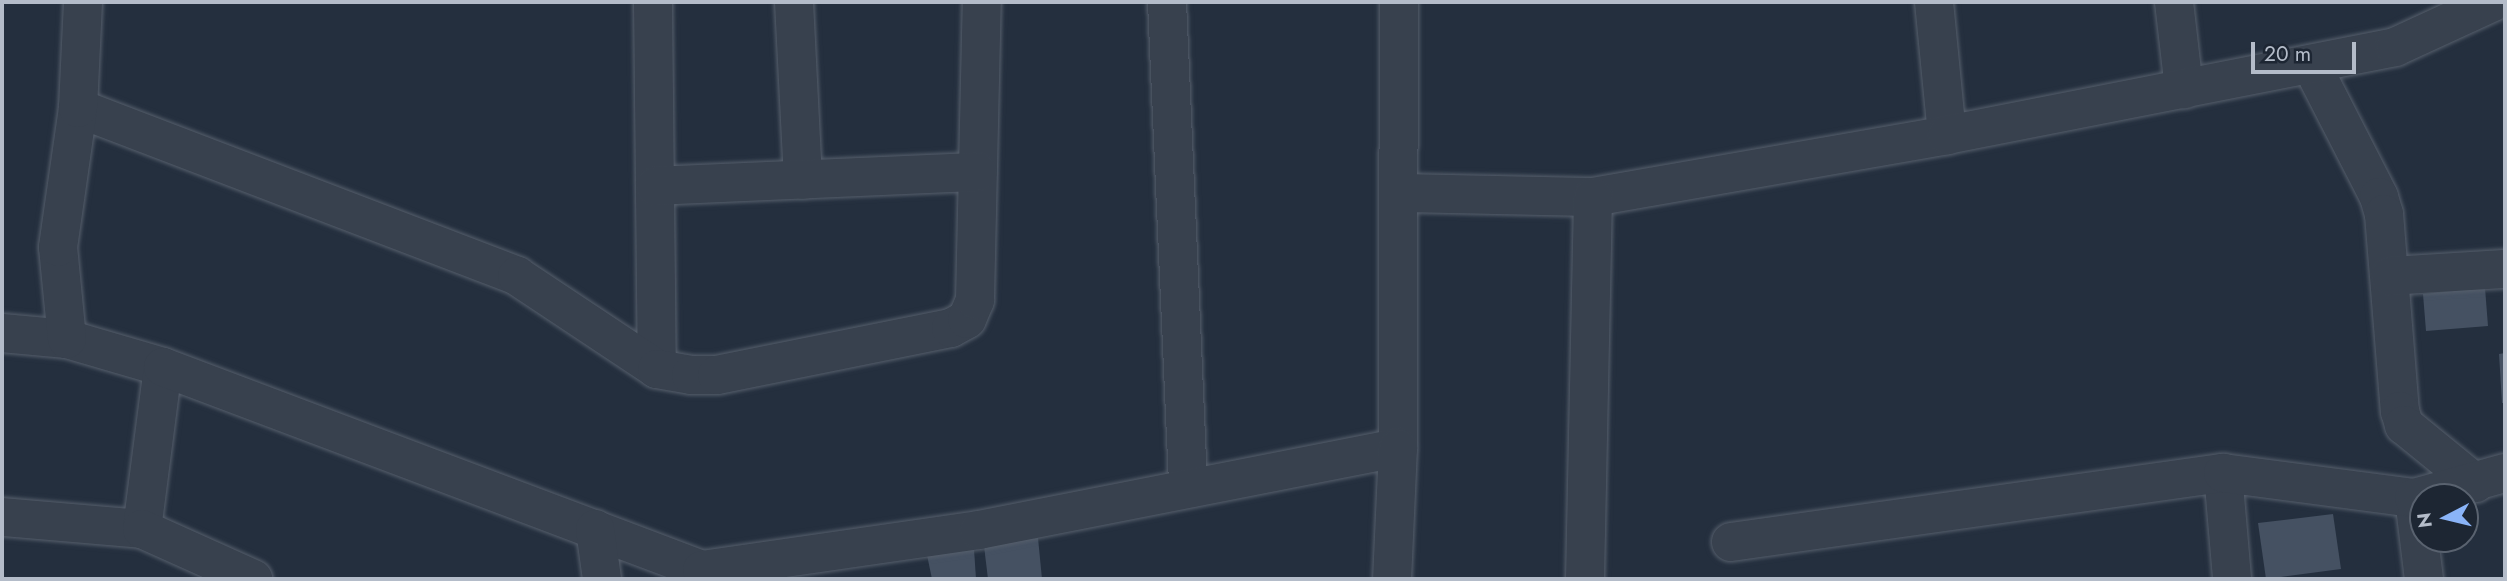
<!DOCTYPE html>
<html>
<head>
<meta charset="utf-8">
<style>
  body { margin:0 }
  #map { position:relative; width:2507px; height:581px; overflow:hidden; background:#242f3e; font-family:Jost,sans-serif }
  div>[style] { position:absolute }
  .building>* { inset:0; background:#455162 }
  .roads { filter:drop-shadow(0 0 2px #565f6c) drop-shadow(0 0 2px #565f6c) }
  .minor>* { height:38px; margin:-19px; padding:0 19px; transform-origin:19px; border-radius:19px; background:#38414e }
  span { translate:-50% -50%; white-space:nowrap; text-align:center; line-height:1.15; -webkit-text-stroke:5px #1d2633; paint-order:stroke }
  .frame { position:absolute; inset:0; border:4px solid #b4bcc9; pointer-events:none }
  .north { position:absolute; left:2409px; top:483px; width:70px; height:70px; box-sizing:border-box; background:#1d2633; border:2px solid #59626f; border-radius:50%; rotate:263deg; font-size:19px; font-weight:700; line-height:28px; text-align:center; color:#b4bcc9 }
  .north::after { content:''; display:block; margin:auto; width:24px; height:32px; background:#8ab4f8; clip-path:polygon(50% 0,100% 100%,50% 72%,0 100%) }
  .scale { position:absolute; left:2251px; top:42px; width:105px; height:32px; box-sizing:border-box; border:4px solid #b4bcc9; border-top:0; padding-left:9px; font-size:21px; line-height:24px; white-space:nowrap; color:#b4bcc9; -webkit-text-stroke:5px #1d2633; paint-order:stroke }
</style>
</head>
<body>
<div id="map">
  <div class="building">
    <div style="clip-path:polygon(2485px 288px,2488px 326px,2426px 331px,2423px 294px)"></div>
    <div style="clip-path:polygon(2505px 353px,2505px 403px,2502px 403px,2499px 354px)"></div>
    <div style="clip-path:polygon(2333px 514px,2341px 569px,2266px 579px,2258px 523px)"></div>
    <div style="clip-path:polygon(1038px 538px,1042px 579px,988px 579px,984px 546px)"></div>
    <div style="clip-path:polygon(974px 549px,976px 579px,932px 579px,927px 555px)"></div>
  </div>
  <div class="roads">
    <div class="minor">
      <div style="left:653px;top:2px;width:367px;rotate:89.4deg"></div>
      <div style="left:794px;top:2px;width:178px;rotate:87.1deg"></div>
      <div style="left:1167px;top:2px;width:487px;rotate:87.5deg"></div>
      <div style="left:1934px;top:2px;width:134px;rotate:84.4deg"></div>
      <div style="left:2174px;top:2px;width:88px;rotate:83.4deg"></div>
      <div style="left:2311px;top:64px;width:149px;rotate:62.9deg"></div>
      <div style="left:2379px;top:197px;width:18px;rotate:74deg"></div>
      <div style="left:2384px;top:214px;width:198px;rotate:85.4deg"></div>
      <div style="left:2400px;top:411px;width:15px;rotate:74deg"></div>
      <div style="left:2404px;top:425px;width:92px;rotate:39.2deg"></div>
      <div style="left:78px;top:108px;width:470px;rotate:20.9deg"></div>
      <div style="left:517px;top:276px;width:168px;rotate:33.6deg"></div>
      <div style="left:657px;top:369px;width:35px;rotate:10deg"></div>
      <div style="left:691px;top:375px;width:26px"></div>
      <div style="left:717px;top:375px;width:239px;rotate:-11.4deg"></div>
      <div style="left:951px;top:328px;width:18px;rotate:-29deg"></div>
      <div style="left:967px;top:319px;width:21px;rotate:-67deg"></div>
      <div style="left:975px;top:300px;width:298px;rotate:-88.7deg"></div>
      <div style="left:655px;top:186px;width:323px;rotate:-2.5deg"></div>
      <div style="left:1399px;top:193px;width:194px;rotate:1.2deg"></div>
      <div style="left:1593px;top:197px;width:359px;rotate:-9.9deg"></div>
      <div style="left:1947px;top:135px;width:457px;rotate:-11.1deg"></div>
      <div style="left:2395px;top:47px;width:108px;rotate:-24.7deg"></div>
      <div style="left:2390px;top:276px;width:115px;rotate:-3.5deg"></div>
      <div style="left:2px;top:333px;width:65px;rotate:5.3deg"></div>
      <div style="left:67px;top:339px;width:100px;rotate:16.3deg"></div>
      <div style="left:67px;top:339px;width:92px;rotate:-95.6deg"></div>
      <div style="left:58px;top:247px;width:140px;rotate:-81.8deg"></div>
      <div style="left:78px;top:108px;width:106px;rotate:-87.3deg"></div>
      <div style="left:1398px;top:448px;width:446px;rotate:-89.9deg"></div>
      <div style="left:2223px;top:473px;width:106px;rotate:85.1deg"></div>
      <div style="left:2414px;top:498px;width:82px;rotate:83deg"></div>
      <div style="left:2px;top:517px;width:141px;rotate:4.9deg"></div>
      <div style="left:142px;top:529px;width:163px;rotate:-82.6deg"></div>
      <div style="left:163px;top:367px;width:576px;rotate:20.64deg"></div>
      <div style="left:702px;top:570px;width:280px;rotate:-8.2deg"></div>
      <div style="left:979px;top:530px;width:427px;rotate:-11.1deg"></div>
      <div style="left:1398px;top:448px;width:131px;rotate:92.6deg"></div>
      <div style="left:142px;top:529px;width:122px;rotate:24.2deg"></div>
      <div style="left:595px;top:529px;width:50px;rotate:82deg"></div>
      <div style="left:1731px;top:542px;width:497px;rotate:-8deg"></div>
      <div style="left:2223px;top:473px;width:193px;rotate:7.5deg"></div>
      <div style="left:2414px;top:498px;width:94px;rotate:-15.4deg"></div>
      <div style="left:1585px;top:579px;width:382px;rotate:-88.8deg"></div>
    </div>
  </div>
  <div class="frame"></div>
  <div class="north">N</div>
  <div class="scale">20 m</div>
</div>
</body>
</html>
